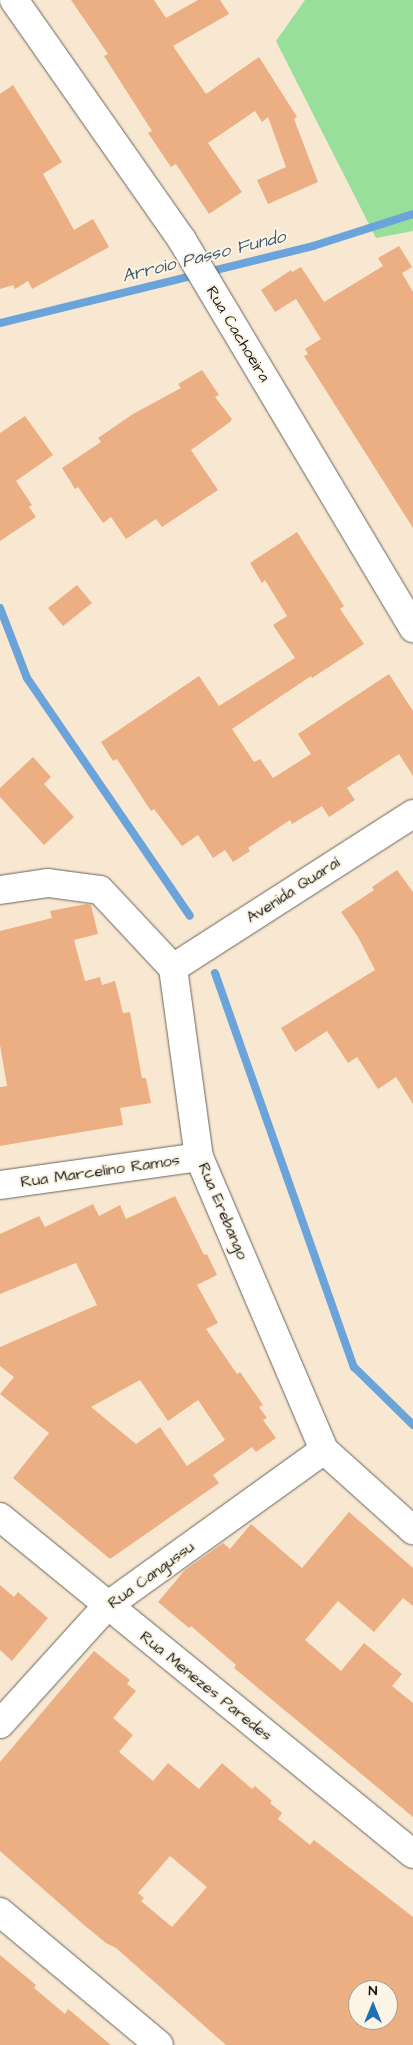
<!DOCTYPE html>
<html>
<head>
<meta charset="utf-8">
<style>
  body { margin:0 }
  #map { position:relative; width:413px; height:2045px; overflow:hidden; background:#f8e8d1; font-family:"Architects Daughter",sans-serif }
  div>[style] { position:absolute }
  .green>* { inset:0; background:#97df9a }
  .stream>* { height:8px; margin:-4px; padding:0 4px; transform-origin:4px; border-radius:4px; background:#6aa4da }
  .building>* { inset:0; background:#ecaf83 }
  .roads { filter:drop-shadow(0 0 1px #69635b) drop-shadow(0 0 1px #69635b) }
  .street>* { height:28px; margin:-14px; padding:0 14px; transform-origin:14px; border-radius:14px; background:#fff }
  span { translate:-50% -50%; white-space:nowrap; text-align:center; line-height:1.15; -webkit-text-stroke:4px #fcf5e5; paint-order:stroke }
  .street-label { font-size:16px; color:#1c1c1c }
  .water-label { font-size:18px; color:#3f5971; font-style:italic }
  .north { position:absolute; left:348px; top:1980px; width:50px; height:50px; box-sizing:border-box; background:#fcf5e5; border:1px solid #a29e95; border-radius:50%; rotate:0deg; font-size:14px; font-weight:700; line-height:20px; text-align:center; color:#1c1c1c }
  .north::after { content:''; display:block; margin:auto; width:18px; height:22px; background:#1f6fb2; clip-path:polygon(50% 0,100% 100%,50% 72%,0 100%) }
</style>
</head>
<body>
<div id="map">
  <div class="green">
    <div style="clip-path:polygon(305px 0,413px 0,413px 231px,376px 238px,276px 41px)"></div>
  </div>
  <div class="stream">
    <div style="left:0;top:323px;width:322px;rotate:-13.8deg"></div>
    <div style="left:313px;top:246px;width:105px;rotate:-17.7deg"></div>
    <div style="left:0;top:608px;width:75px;rotate:68.9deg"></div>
    <div style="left:27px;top:678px;width:288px;rotate:55.6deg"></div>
    <div style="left:215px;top:973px;width:418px;rotate:70.6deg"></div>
    <div style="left:354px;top:1367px;width:83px;rotate:44.5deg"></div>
  </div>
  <div class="building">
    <div style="clip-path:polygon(71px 0,154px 0,166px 18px,198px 0,220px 0,229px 14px,173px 46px,206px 94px,259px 57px,297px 117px,294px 119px,318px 182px,268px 204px,257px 180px,286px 167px,268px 117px,262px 122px,255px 111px,208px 143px,242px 192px,209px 214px,176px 164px,171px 167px,148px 133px,152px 131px,104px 56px,108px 54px)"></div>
    <div style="clip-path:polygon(13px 85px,62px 162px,43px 174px,74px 230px,93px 219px,109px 247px,32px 289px,28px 281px,15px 289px,13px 285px,0 289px,0 94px)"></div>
    <div style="clip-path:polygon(399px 246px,412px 267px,402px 273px,413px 292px,413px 528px,304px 356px,308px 354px,305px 349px,321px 339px,296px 299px,275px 312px,261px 290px,291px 270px,292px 272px,301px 267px,324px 302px,383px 266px,378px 258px)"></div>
    <div style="clip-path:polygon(202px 370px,219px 395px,215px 397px,232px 419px,230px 422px,191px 450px,218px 490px,162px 527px,156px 519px,126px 539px,111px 517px,103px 523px,78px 487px,75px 489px,62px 468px,101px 442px,98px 438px,133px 414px,181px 388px,178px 384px)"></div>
    <div style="clip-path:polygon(25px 416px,53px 455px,16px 481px,32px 505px,29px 507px,36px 517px,0 541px,0 433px)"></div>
    <div style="clip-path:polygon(297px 532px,344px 606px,340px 609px,364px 644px,312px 678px,311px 676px,232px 729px,254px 762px,260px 759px,273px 778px,311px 754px,298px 734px,389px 674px,413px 711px,413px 776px,399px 754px,347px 788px,355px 800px,329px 817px,322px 806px,292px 824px,290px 820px,248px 848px,250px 851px,233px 862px,225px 850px,213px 858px,198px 835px,182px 846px,154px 809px,151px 811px,117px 759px,113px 761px,101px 742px,199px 676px,219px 706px,295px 658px,273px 625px,287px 616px,265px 580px,262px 583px,250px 563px)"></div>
    <div style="clip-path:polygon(77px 585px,92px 603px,63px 626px,48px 608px)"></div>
    <div style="clip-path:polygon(33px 757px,51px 777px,44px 784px,74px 817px,44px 845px,0 797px,0 788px)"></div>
    <div style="clip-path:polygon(397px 870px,413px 892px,413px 1104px,396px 1077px,378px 1089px,357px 1057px,348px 1063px,327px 1031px,295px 1052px,281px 1028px,375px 970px,358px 937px,341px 912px,374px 890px,372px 887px)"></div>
    <div style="clip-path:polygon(86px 904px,91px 905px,98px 934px,74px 940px,85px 981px,100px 977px,102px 985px,115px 981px,123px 1013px,130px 1012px,142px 1078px,146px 1078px,151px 1103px,120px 1108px,123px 1125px,0 1146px,0 1087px,7px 1086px,0 1045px,0 931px,52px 918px,50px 911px)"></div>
    <div style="clip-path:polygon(evenodd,175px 1196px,204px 1255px,207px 1254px,217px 1275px,197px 1285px,218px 1323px,206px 1329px,237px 1374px,240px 1372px,263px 1405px,259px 1407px,267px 1418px,263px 1420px,276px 1438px,256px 1452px,252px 1447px,213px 1475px,219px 1483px,110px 1559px,13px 1478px,49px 1433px,0 1394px,14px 1377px,0 1366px,0 1347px,97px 1305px,76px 1263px,0 1294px,0 1234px,39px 1216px,45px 1227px,93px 1204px,99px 1216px,120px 1205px,126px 1219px,175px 1196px,140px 1380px,168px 1421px,198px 1400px,225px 1440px,187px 1466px,160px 1427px,136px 1444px,91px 1407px,140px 1380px)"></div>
    <div style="clip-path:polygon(349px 1512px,413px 1568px,413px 1606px,403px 1598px,374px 1632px,338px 1601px,305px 1640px,341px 1671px,364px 1643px,402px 1674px,392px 1686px,413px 1703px,413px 1817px,234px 1668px,236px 1665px,191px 1626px,189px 1628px,158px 1602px,185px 1570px,223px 1543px,230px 1549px,251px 1524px,302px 1568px)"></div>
    <div style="clip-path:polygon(0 1585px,14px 1597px,18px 1592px,48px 1618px,12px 1661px,0 1650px)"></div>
    <div style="clip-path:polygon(evenodd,94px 1651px,130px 1680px,127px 1684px,136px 1691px,113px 1718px,133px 1735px,119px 1752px,153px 1781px,168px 1763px,199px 1789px,222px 1763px,252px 1789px,255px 1786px,272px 1801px,270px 1803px,282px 1813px,278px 1819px,310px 1845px,314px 1840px,413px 1917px,413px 2045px,226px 2045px,116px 1948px,106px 1943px,84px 1925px,0 1851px,0 1762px,94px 1651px,170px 1856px,207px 1887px,172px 1927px,141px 1901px,144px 1898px,138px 1893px,170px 1856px,94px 1651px,358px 1990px,388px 1990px,388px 2020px,358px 2020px,358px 1990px)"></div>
    <div style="clip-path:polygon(0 1955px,36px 1985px,34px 1988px,65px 2014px,68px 2009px,111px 2045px,0 2045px)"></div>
  </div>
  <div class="roads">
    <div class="street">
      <div style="left:14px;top:0;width:293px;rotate:55deg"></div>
      <div style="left:182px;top:240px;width:452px;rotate:59.2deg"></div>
      <div style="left:0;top:890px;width:49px;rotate:-8.3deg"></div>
      <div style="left:48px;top:883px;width:52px;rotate:7.7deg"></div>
      <div style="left:100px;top:890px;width:107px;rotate:46.9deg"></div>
      <div style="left:173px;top:968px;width:191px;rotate:82.2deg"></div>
      <div style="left:199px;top:1157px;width:319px;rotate:66.9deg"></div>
      <div style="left:324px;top:1450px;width:120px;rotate:42deg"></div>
      <div style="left:173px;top:968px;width:285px;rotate:-32.7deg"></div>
      <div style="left:0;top:1185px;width:201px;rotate:-8deg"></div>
      <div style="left:0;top:1517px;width:533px;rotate:39.21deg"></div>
      <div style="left:0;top:1724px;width:159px;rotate:-47.8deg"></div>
      <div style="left:107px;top:1606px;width:267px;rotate:-35.7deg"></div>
      <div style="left:0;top:1912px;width:207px;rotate:39.9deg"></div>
    </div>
  </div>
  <div class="street-label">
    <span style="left:238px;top:334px;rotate:59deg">Rua Cachoeira</span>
    <span style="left:293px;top:890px;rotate:-33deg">Avenida Quaraí</span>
    <span style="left:100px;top:1171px;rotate:-8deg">Rua Marcelino Ramos</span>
    <span style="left:223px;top:1211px;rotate:67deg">Rua Erebango</span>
    <span style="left:151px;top:1575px;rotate:-36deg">Rua Cangussu</span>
    <span style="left:206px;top:1686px;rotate:39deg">Rua Menezes Paredes</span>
  </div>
  <div class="water-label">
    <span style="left:204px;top:257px;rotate:-14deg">Arroio Passo Fundo</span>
  </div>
  <div class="north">N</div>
</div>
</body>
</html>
